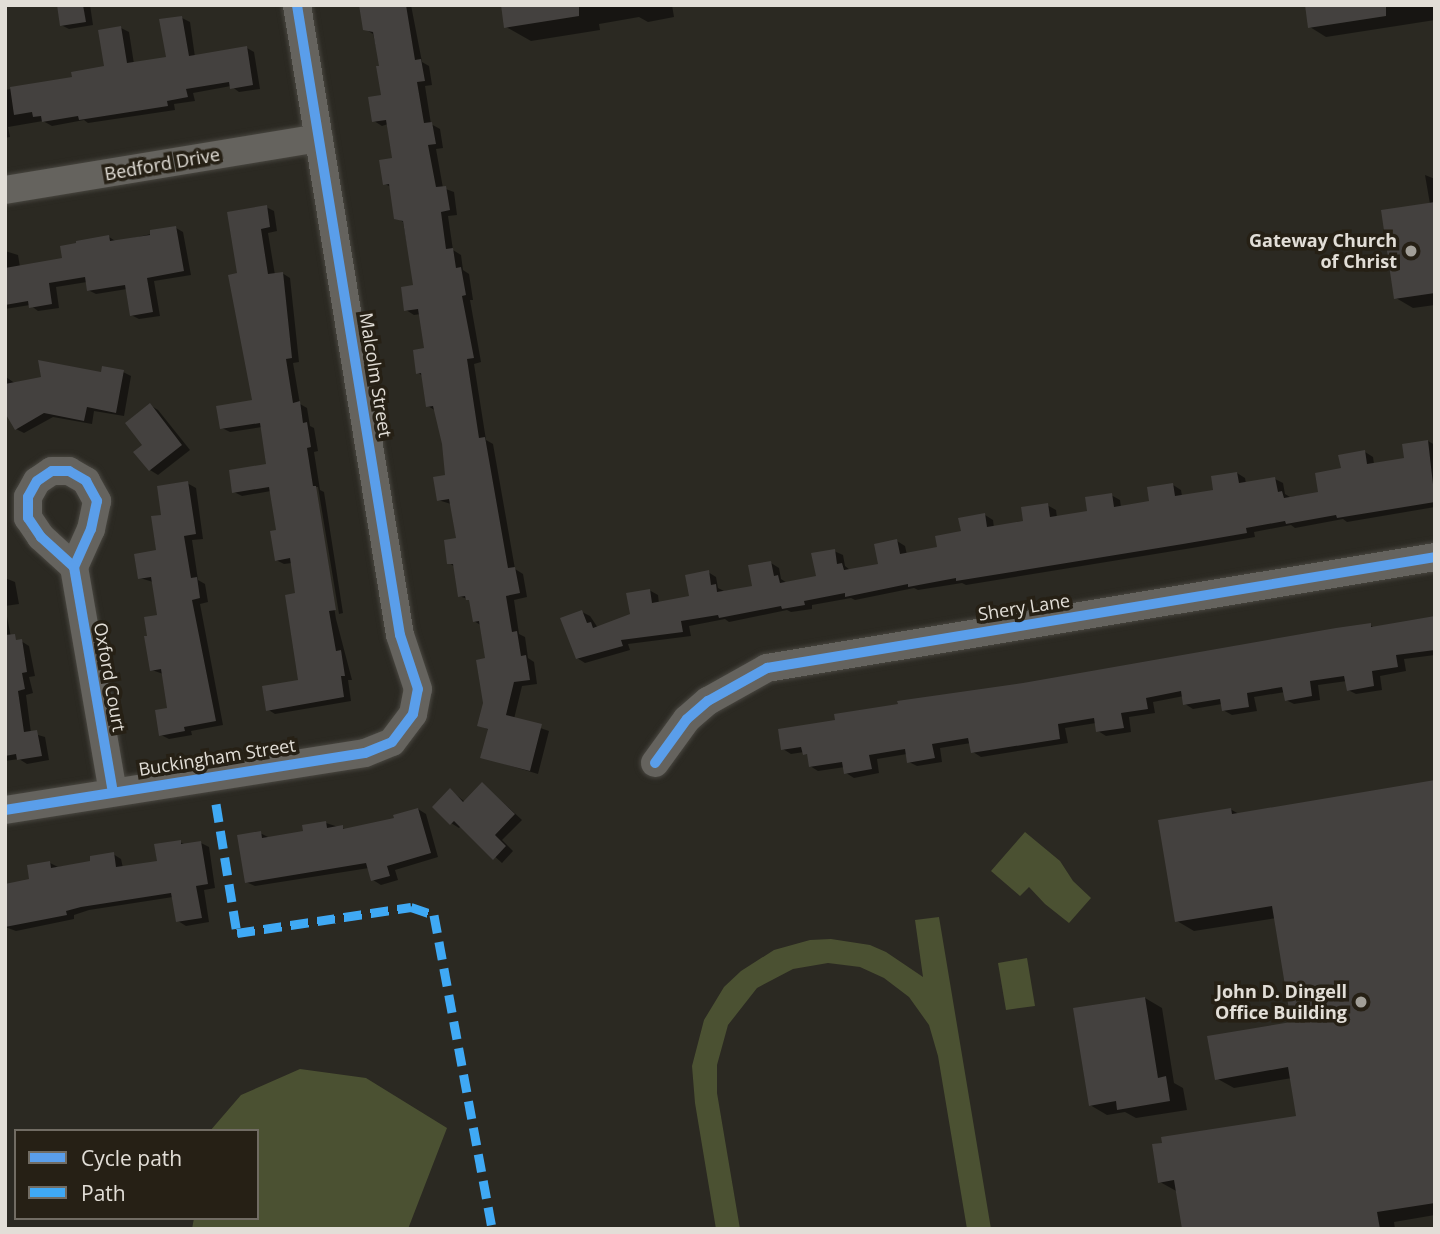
<!DOCTYPE html>
<html>
<head>
<meta charset="utf-8">
<style>
  body { margin:0 }
  #map { position:relative; width:1440px; height:1234px; overflow:hidden; background:#2b2922; font-family:"Open Sans",sans-serif }
  div>[style] { position:absolute }
  .green>* { inset:0; background:#4b5132 }
  .shadow>* { inset:0; background:#0007 }
  .building>* { inset:0; background:#44413f }
  .roads { filter:drop-shadow(0 0 2px #484640) drop-shadow(0 0 2px #484640) }
  .street>* { height:28px; margin:-14px; padding:0 14px; transform-origin:14px; border-radius:14px; background:#65635e }
  .quiet>* { height:9px; margin-top:-4.5px; transform-origin:0; background:repeating-linear-gradient(90deg,#3fa9f5 0 18px,transparent 0 27px) }
  .cycleway>* { height:10px; margin:-5px; padding:0 5px; transform-origin:5px; border-radius:5px; background:#5a9eea }
  .dots>* { width:19px; height:19px; translate:-50% -50%; box-sizing:border-box; border:4px solid #262015; border-radius:50% }
  span { translate:-50% -50%; white-space:nowrap; text-align:center; line-height:1.15; -webkit-text-stroke:7px #262015; paint-order:stroke }
  .street-label { font-size:18px; color:#e2ded7 }
  .poi-label { font-size:18px; color:#e2ded7; font-weight:700 }
  .right { translate:-100% -50%; text-align:right }
  .frame { position:absolute; inset:0; border:7px solid #e2ded7; pointer-events:none }
  .legend { position:absolute; left:14px; top:1129px; width:245px; height:91px; box-sizing:border-box; background:#262015; border:2px solid #716c63; margin:0; padding:9px 12px; list-style:none; font-size:21px; color:#e2ded7 }
  .legend li { display:flex; align-items:center; gap:14px; height:35px }
  .legend b { width:35px; border:2px solid #716c63 }
</style>
</head>
<body>
<div id="map">
  <div class="green">
    <div style="clip-path:polygon(1025px 832px,1060px 861px,1073px 881px,1091px 898px,1069px 923px,1045px 904px,1029px 887px,1020px 896px,991px 871px)"></div>
    <div style="clip-path:polygon(939px 917px,991px 1229px,967px 1229px,938px 1056px,929px 1025px,909px 997px,884px 978px,860px 967px,828px 963px,793px 969px,757px 988px,728px 1025px,717px 1065px,717px 1093px,740px 1229px,716px 1229px,695px 1103px,692px 1066px,704px 1020px,724px 987px,741px 971px,774px 950px,810px 940px,831px 939px,870px 945px,886px 952px,923px 977px,915px 920px)"></div>
    <div style="clip-path:polygon(1027px 958px,1035px 1006px,1006px 1010px,998px 963px)"></div>
    <div style="clip-path:polygon(300px 1069px,366px 1078px,447px 1128px,408px 1229px,192px 1229px,194px 1218px,257px 1218px,257px 1131px,210px 1131px,241px 1095px)"></div>
  </div>
  <div class="shadow">
    <div style="clip-path:polygon(58px 5px,90px 5px,93px 25px,69px 29px,61px 25px)"></div>
    <div style="clip-path:polygon(361px 5px,411px 5px,422px 62px,429px 66px,432px 85px,425px 86px,431px 124px,440px 129px,443px 148px,436px 149px,443px 188px,454px 192px,457px 215px,448px 216px,453px 250px,461px 255px,463px 270px,469px 274px,473px 300px,470px 300px,481px 362px,474px 364px,486px 440px,493px 444px,515px 569px,523px 574px,527px 597px,514px 600px,519px 634px,525px 637px,528px 658px,534px 662px,537px 684px,522px 686px,514px 719px,549px 731px,538px 774px,482px 757px,489px 730px,479px 725px,485px 703px,487px 660px,482px 626px,474px 621px,470px 600px,459px 596px,455px 567px,449px 563px,458px 540px,451px 504px,438px 500px,447px 476px,444px 444px,436px 411px,428px 406px,423px 376px,418px 373px,426px 349px,421px 314px,414px 315px,406px 310px,415px 287px,403px 222px,396px 217px,391px 187px,385px 184px,394px 160px,388px 124px,382px 126px,374px 121px,383px 96px,381px 67px,373px 34px,365px 29px)"></div>
    <div style="clip-path:polygon(502px 5px,672px 5px,674px 17px,648px 22px,639px 17px,599px 24px,600px 30px,531px 41px,506px 27px)"></div>
    <div style="clip-path:polygon(1306px 5px,1435px 5px,1435px 20px,1326px 37px,1310px 27px)"></div>
    <div style="clip-path:polygon(182px 18px,190px 22px,195px 57px,247px 48px,254px 52px,260px 89px,239px 92px,231px 86px,193px 93px,195px 101px,174px 104px,175px 110px,88px 123px,84px 120px,52px 126px,43px 121px,8px 127px,10px 137px,5px 138px,5px 90px,74px 79px,106px 68px,121px 28px,129px 32px,134px 64px,168px 58px)"></div>
    <div style="clip-path:polygon(1425px 175px,1435px 179px,1435px 305px,1413px 308px,1396px 298px,1430px 204px)"></div>
    <div style="clip-path:polygon(266px 207px,274px 211px,277px 231px,268px 233px,275px 275px,282px 273px,290px 278px,299px 362px,293px 363px,300px 404px,307px 408px,310px 426px,314px 428px,318px 451px,314px 452px,320px 490px,324px 492px,343px 613px,339px 614px,318px 487px,315px 487px,336px 619px,352px 680px,348px 680px,351px 701px,275px 714px,267px 709px,300px 682px,297px 595px,292px 563px,284px 564px,276px 560px,278px 531px,271px 491px,242px 496px,234px 492px,268px 465px,262px 427px,230px 432px,222px 428px,254px 402px,239px 275px)"></div>
    <div style="clip-path:polygon(176px 228px,183px 232px,191px 275px,154px 281px,160px 316px,139px 319px,131px 315px,127px 289px,96px 294px,88px 290px,87px 282px,56px 287px,59px 308px,38px 311px,30px 305px,5px 309px,5px 251px,18px 255px,20px 267px,64px 260px,109px 237px,117px 242px)"></div>
    <div style="clip-path:polygon(123px 372px,131px 376px,124px 416px,94px 411px,92px 424px,53px 417px,24px 433px,16px 429px,5px 410px,6px 377px,16px 384px)"></div>
    <div style="clip-path:polygon(150px 405px,158px 410px,190px 450px,158px 475px,150px 470px,145px 445px)"></div>
    <div style="clip-path:polygon(1428px 441px,1435px 445px,1435px 507px,1347px 522px,1343px 519px,1295px 528px,1291px 525px,1254px 532px,1255px 537px,1192px 548px,966px 585px,962px 583px,918px 590px,914px 588px,855px 600px,851px 598px,812px 605px,812px 609px,791px 612px,787px 610px,729px 622px,725px 619px,689px 626px,691px 636px,628px 644px,630px 650px,585px 663px,577px 658px,582px 612px,590px 616px,598px 628px,632px 615px,649px 590px,658px 595px,659px 604px,691px 597px,708px 572px,716px 577px,718px 588px,724px 591px,754px 587px,771px 563px,779px 568px,781px 579px,787px 583px,818px 578px,834px 551px,843px 555px,845px 566px,850px 570px,880px 565px,897px 541px,905px 546px,907px 555px,939px 548px,985px 515px,993px 520px,994px 528px,1025px 523px,1047px 505px,1056px 510px,1057px 518px,1089px 513px,1111px 495px,1120px 500px,1121px 507px,1151px 502px,1173px 485px,1181px 490px,1182px 496px,1215px 491px,1237px 473px,1245px 478px,1246px 484px,1275px 479px,1283px 483px,1285px 494px,1290px 497px,1320px 493px,1365px 452px,1373px 457px,1374px 464px,1406px 459px)"></div>
    <div style="clip-path:polygon(187px 483px,196px 488px,203px 539px,192px 540px,198px 580px,205px 584px,208px 602px,200px 604px,223px 725px,191px 731px,192px 735px,169px 739px,161px 735px,170px 709px,163px 674px,152px 670px,159px 616px,153px 582px,140px 578px,158px 552px,163px 516px)"></div>
    <div style="clip-path:polygon(5px 578px,15px 582px,19px 604px,5px 606px,12px 643px,21px 641px,29px 646px,35px 676px,29px 677px,33px 693px,26px 695px,31px 733px,45px 737px,49px 760px,27px 764px,19px 759px,5px 761px)"></div>
    <div style="clip-path:polygon(1435px 618px,1435px 655px,1404px 659px,1406px 671px,1380px 676px,1382px 690px,1356px 694px,1348px 690px,1347px 681px,1318px 685px,1320px 700px,1294px 704px,1286px 700px,1285px 692px,1254px 697px,1257px 711px,1232px 715px,1223px 710px,1222px 704px,1193px 709px,1185px 704px,1184px 696px,1153px 702px,1155px 713px,1129px 717px,1131px 732px,1106px 736px,1098px 731px,1096px 723px,1065px 728px,1068px 743px,981px 757px,973px 752px,971px 743px,940px 748px,942px 762px,917px 766px,909px 762px,907px 754px,877px 759px,879px 773px,854px 778px,846px 773px,845px 767px,818px 771px,810px 766px,809px 756px,804px 752px,791px 754px,783px 749px,1023px 685px,1370px 625px,1375px 628px)"></div>
    <div style="clip-path:polygon(1435px 782px,1435px 1215px,1394px 1222px,1395px 1229px,1184px 1229px,1178px 1192px,1160px 1182px,1298px 1117px,1292px 1078px,1234px 1088px,1216px 1078px,1293px 1024px,1276px 918px,1194px 931px,1177px 921px,1230px 809px,1239px 814px)"></div>
    <div style="clip-path:polygon(483px 784px,522px 820px,502px 840px,513px 851px,502px 863px,461px 826px,459px 828px,451px 823px,451px 791px,465px 802px)"></div>
    <div style="clip-path:polygon(418px 809px,426px 814px,438px 857px,395px 870px,398px 880px,381px 885px,373px 880px,369px 868px,255px 886px,246px 882px,260px 833px,270px 838px,305px 832px,326px 823px,348px 830px,397px 820px)"></div>
    <div style="clip-path:polygon(180px 842px,186px 845px,201px 843px,209px 847px,215px 888px,204px 890px,209px 922px,186px 926px,178px 921px,173px 897px,89px 910px,74px 915px,74px 919px,16px 931px,5px 927px,5px 885px,31px 880px,50px 863px,58px 867px,92px 862px,113px 854px,121px 859px,123px 868px,159px 862px)"></div>
    <div style="clip-path:polygon(1145px 998px,1162px 1008px,1174px 1083px,1183px 1088px,1187px 1110px,1136px 1118px,1125px 1112px,1107px 1115px,1090px 1105px)"></div>
  </div>
  <div class="building">
    <div style="clip-path:polygon(57px 5px,83px 5px,86px 22px,60px 26px)"></div>
    <div style="clip-path:polygon(359px 5px,406px 5px,415px 60px,421px 59px,425px 81px,417px 82px,424px 123px,432px 122px,436px 144px,428px 145px,436px 187px,446px 186px,450px 210px,441px 212px,446px 249px,453px 248px,456px 268px,461px 267px,466px 295px,462px 296px,474px 358px,467px 359px,479px 438px,485px 437px,508px 568px,515px 567px,520px 593px,506px 596px,512px 632px,517px 631px,521px 656px,526px 655px,530px 680px,514px 682px,506px 715px,542px 724px,530px 771px,480px 758px,488px 729px,477px 726px,483px 703px,476px 660px,485px 658px,479px 621px,473px 622px,469px 600px,466px 600px,465px 596px,458px 597px,453px 564px,447px 564px,444px 540px,456px 538px,449px 499px,437px 501px,433px 477px,445px 475px,442px 444px,433px 406px,426px 407px,421px 373px,416px 374px,413px 350px,424px 348px,418px 309px,404px 311px,401px 287px,413px 285px,403px 221px,394px 219px,389px 184px,383px 185px,379px 160px,392px 158px,386px 120px,372px 122px,368px 97px,381px 95px,376px 66px,379px 66px,373px 32px,363px 30px)"></div>
    <div style="clip-path:polygon(501px 5px,579px 5px,579px 16px,504px 28px)"></div>
    <div style="clip-path:polygon(1305px 5px,1386px 5px,1386px 16px,1308px 28px)"></div>
    <div style="clip-path:polygon(182px 16px,189px 56px,247px 46px,253px 85px,230px 89px,229px 82px,186px 89px,188px 97px,167px 101px,168px 106px,79px 120px,78px 116px,42px 122px,41px 116px,33px 117px,32px 112px,14px 115px,10px 87px,72px 77px,71px 72px,104px 66px,98px 30px,121px 26px,127px 63px,166px 57px,159px 19px)"></div>
    <div style="clip-path:polygon(1435px 202px,1435px 293px,1394px 299px,1381px 210px)"></div>
    <div style="clip-path:polygon(267px 205px,270px 227px,261px 229px,268px 274px,283px 272px,292px 358px,286px 359px,293px 403px,300px 401px,303px 423px,307px 422px,311px 447px,307px 448px,313px 486px,316px 486px,336px 610px,329px 611px,336px 651px,341px 650px,345px 676px,341px 676px,344px 697px,266px 711px,262px 686px,298px 680px,285px 595px,295px 593px,290px 558px,275px 561px,270px 531px,276px 530px,269px 487px,232px 493px,229px 470px,266px 464px,260px 423px,220px 429px,216px 406px,252px 400px,228px 275px,237px 273px,227px 212px)"></div>
    <div style="clip-path:polygon(176px 226px,184px 271px,147px 278px,153px 312px,130px 316px,125px 285px,87px 291px,85px 277px,49px 283px,52px 304px,29px 308px,28px 301px,5px 305px,5px 268px,62px 258px,60px 246px,76px 243px,76px 241px,109px 235px,110px 241px,150px 235px,150px 230px)"></div>
    <div style="clip-path:polygon(38px 360px,101px 372px,102px 366px,124px 370px,116px 413px,87px 407px,84px 421px,44px 413px,15px 430px,5px 413px,5px 384px,41px 377px)"></div>
    <div style="clip-path:polygon(150px 403px,182px 445px,149px 471px,133px 452px,142px 445px,125px 423px)"></div>
    <div style="clip-path:polygon(1428px 440px,1435px 502px,1337px 518px,1336px 515px,1286px 524px,1285px 521px,1246px 528px,1247px 533px,1183px 544px,956px 581px,956px 578px,908px 587px,908px 584px,845px 597px,845px 593px,804px 601px,805px 605px,782px 609px,781px 606px,719px 618px,718px 615px,681px 621px,683px 632px,621px 640px,623px 646px,576px 659px,560px 618px,582px 610px,587px 623px,591px 622px,593px 628px,630px 614px,626px 593px,650px 589px,652px 603px,689px 596px,685px 575px,709px 570px,711px 585px,716px 584px,717px 592px,752px 586px,748px 565px,771px 561px,774px 576px,778px 575px,780px 583px,816px 576px,811px 553px,835px 549px,837px 564px,842px 563px,844px 570px,878px 564px,874px 544px,897px 539px,900px 554px,937px 547px,935px 536px,961px 531px,958px 518px,985px 513px,987px 527px,1023px 521px,1021px 507px,1048px 503px,1050px 517px,1087px 511px,1085px 497px,1112px 493px,1114px 507px,1149px 501px,1147px 487px,1173px 483px,1175px 496px,1213px 490px,1211px 476px,1237px 472px,1239px 483px,1275px 477px,1278px 492px,1282px 491px,1284px 498px,1318px 492px,1315px 473px,1341px 468px,1338px 455px,1365px 450px,1367px 464px,1404px 458px,1402px 444px)"></div>
    <div style="clip-path:polygon(188px 481px,196px 534px,184px 536px,191px 578px,197px 577px,200px 598px,192px 600px,216px 721px,184px 727px,185px 731px,159px 736px,155px 710px,167px 708px,161px 669px,150px 671px,144px 636px,147px 636px,144px 617px,157px 615px,151px 577px,138px 579px,134px 554px,156px 550px,151px 516px,161px 515px,157px 486px)"></div>
    <div style="clip-path:polygon(1435px 616px,1435px 650px,1396px 655px,1398px 667px,1372px 671px,1374px 686px,1347px 691px,1344px 676px,1310px 681px,1312px 696px,1285px 701px,1282px 687px,1247px 693px,1249px 707px,1222px 711px,1220px 699px,1183px 705px,1181px 691px,1146px 698px,1148px 709px,1121px 713px,1124px 728px,1096px 732px,1094px 718px,1058px 724px,1060px 739px,971px 753px,968px 738px,932px 744px,935px 758px,907px 763px,905px 749px,869px 755px,872px 769px,844px 774px,842px 762px,809px 767px,807px 754px,803px 755px,801px 747px,781px 750px,778px 729px,835px 720px,834px 714px,898px 704px,897px 701px,1023px 683px,1336px 628px,1371px 623px,1371px 627px)"></div>
    <div style="clip-path:polygon(15px 634px,16px 640px,22px 639px,27px 672px,22px 673px,25px 689px,18px 691px,24px 732px,37px 730px,42px 756px,17px 760px,16px 754px,5px 756px,5px 635px)"></div>
    <div style="clip-path:polygon(1435px 780px,1435px 1203px,1377px 1212px,1380px 1229px,1182px 1229px,1174px 1180px,1158px 1183px,1152px 1144px,1162px 1143px,1161px 1137px,1296px 1116px,1288px 1067px,1215px 1080px,1207px 1036px,1291px 1022px,1272px 906px,1175px 922px,1158px 820px,1231px 808px,1232px 814px)"></div>
    <div style="clip-path:polygon(482px 782px,515px 814px,495px 835px,506px 846px,493px 860px,454px 821px,450px 825px,432px 807px,450px 788px,463px 802px)"></div>
    <div style="clip-path:polygon(418px 808px,431px 853px,387px 866px,390px 876px,371px 881px,366px 863px,245px 883px,237px 835px,261px 831px,262px 838px,303px 831px,302px 825px,326px 821px,327px 828px,343px 825px,343px 829px,394px 818px,393px 815px)"></div>
    <div style="clip-path:polygon(181px 840px,181px 844px,201px 841px,208px 884px,196px 886px,202px 918px,176px 922px,171px 893px,81px 907px,66px 911px,67px 915px,5px 927px,5px 884px,29px 879px,27px 865px,50px 861px,51px 868px,90px 861px,90px 856px,114px 852px,116px 867px,157px 861px,154px 844px)"></div>
    <div style="clip-path:polygon(1145px 997px,1158px 1078px,1166px 1076px,1170px 1101px,1117px 1110px,1116px 1101px,1089px 1106px,1073px 1008px)"></div>
  </div>
  <div class="roads">
    <div class="street">
      <div style="left:5px;top:190px;width:318px;rotate:-9.4deg"></div>
      <div style="left:74px;top:567px;width:45px;rotate:-137.7deg"></div>
      <div style="left:41px;top:537px;width:23px;rotate:-124deg"></div>
      <div style="left:28px;top:518px;width:21px;rotate:-90deg"></div>
      <div style="left:28px;top:497px;width:18px;rotate:-61deg"></div>
      <div style="left:37px;top:481px;width:18px;rotate:-34deg"></div>
      <div style="left:52px;top:471px;width:17px"></div>
      <div style="left:69px;top:471px;width:20px;rotate:30deg"></div>
      <div style="left:86px;top:481px;width:23px;rotate:61deg"></div>
      <div style="left:97px;top:501px;width:29px;rotate:102deg"></div>
      <div style="left:91px;top:529px;width:42px;rotate:114.1deg"></div>
      <div style="left:74px;top:567px;width:228px;rotate:80.2deg"></div>
      <div style="left:655px;top:763px;width:54px;rotate:-54deg"></div>
      <div style="left:687px;top:719px;width:28px;rotate:-41deg"></div>
      <div style="left:708px;top:701px;width:68px;rotate:-29.2deg"></div>
      <div style="left:767px;top:668px;width:677px;rotate:-9.43deg"></div>
      <div style="left:5px;top:810px;width:364px;rotate:-9deg"></div>
      <div style="left:365px;top:753px;width:29px;rotate:-22deg"></div>
      <div style="left:392px;top:742px;width:35px;rotate:-53deg"></div>
      <div style="left:413px;top:714px;width:25px;rotate:-79deg"></div>
      <div style="left:418px;top:689px;width:57px;rotate:-108.4deg"></div>
      <div style="left:400px;top:635px;width:638px;rotate:-99.29deg"></div>
    </div>
  </div>
  <div class="quiet">
    <div style="left:216px;top:804px;width:131px;rotate:80.8deg"></div>
    <div style="left:237px;top:933px;width:176px;rotate:-8.5deg"></div>
    <div style="left:411px;top:907px;width:24px;rotate:19deg"></div>
    <div style="left:434px;top:915px;width:319px;rotate:79.5deg"></div>
  </div>
  <div class="cycleway">
    <div style="left:74px;top:567px;width:45px;rotate:-137.7deg"></div>
    <div style="left:41px;top:537px;width:23px;rotate:-124deg"></div>
    <div style="left:28px;top:518px;width:21px;rotate:-90deg"></div>
    <div style="left:28px;top:497px;width:18px;rotate:-61deg"></div>
    <div style="left:37px;top:481px;width:18px;rotate:-34deg"></div>
    <div style="left:52px;top:471px;width:17px"></div>
    <div style="left:69px;top:471px;width:20px;rotate:30deg"></div>
    <div style="left:86px;top:481px;width:23px;rotate:61deg"></div>
    <div style="left:97px;top:501px;width:29px;rotate:102deg"></div>
    <div style="left:91px;top:529px;width:42px;rotate:114.1deg"></div>
    <div style="left:74px;top:567px;width:228px;rotate:80.2deg"></div>
    <div style="left:655px;top:763px;width:54px;rotate:-54deg"></div>
    <div style="left:687px;top:719px;width:28px;rotate:-41deg"></div>
    <div style="left:708px;top:701px;width:68px;rotate:-29.2deg"></div>
    <div style="left:767px;top:668px;width:677px;rotate:-9.43deg"></div>
    <div style="left:5px;top:810px;width:364px;rotate:-9deg"></div>
    <div style="left:365px;top:753px;width:29px;rotate:-22deg"></div>
    <div style="left:392px;top:742px;width:35px;rotate:-53deg"></div>
    <div style="left:413px;top:714px;width:25px;rotate:-79deg"></div>
    <div style="left:418px;top:689px;width:57px;rotate:-108.4deg"></div>
    <div style="left:400px;top:635px;width:638px;rotate:-99.29deg"></div>
  </div>
  <div class="dots">
    <div style="left:1411px;top:251px;background:#a29f98"></div>
    <div style="left:1361px;top:1002px;background:#a29f98"></div>
  </div>
  <div class="street-label">
    <span style="left:162px;top:164px;rotate:-10deg">Bedford Drive</span>
    <span style="left:376px;top:375px;rotate:81deg">Malcolm Street</span>
    <span style="left:1024px;top:607px;rotate:-9deg">Shery Lane</span>
    <span style="left:110px;top:677px;rotate:80deg">Oxford Court</span>
    <span style="left:217px;top:757px;rotate:-9deg">Buckingham Street</span>
  </div>
  <div class="poi-label">
    <span class="right" style="left:1397px;top:251px">Gateway Church<br>of Christ</span>
    <span class="right" style="left:1347px;top:1002px">John D. Dingell<br>Office Building</span>
  </div>
  <div class="frame"></div>
  <ul class="legend">
  <li><b style="height:9px;background:#5a9eea"></b>Cycle path</li>
  <li><b style="height:9px;background:#3fa9f5"></b>Path</li>
  </ul>
</div>
</body>
</html>
